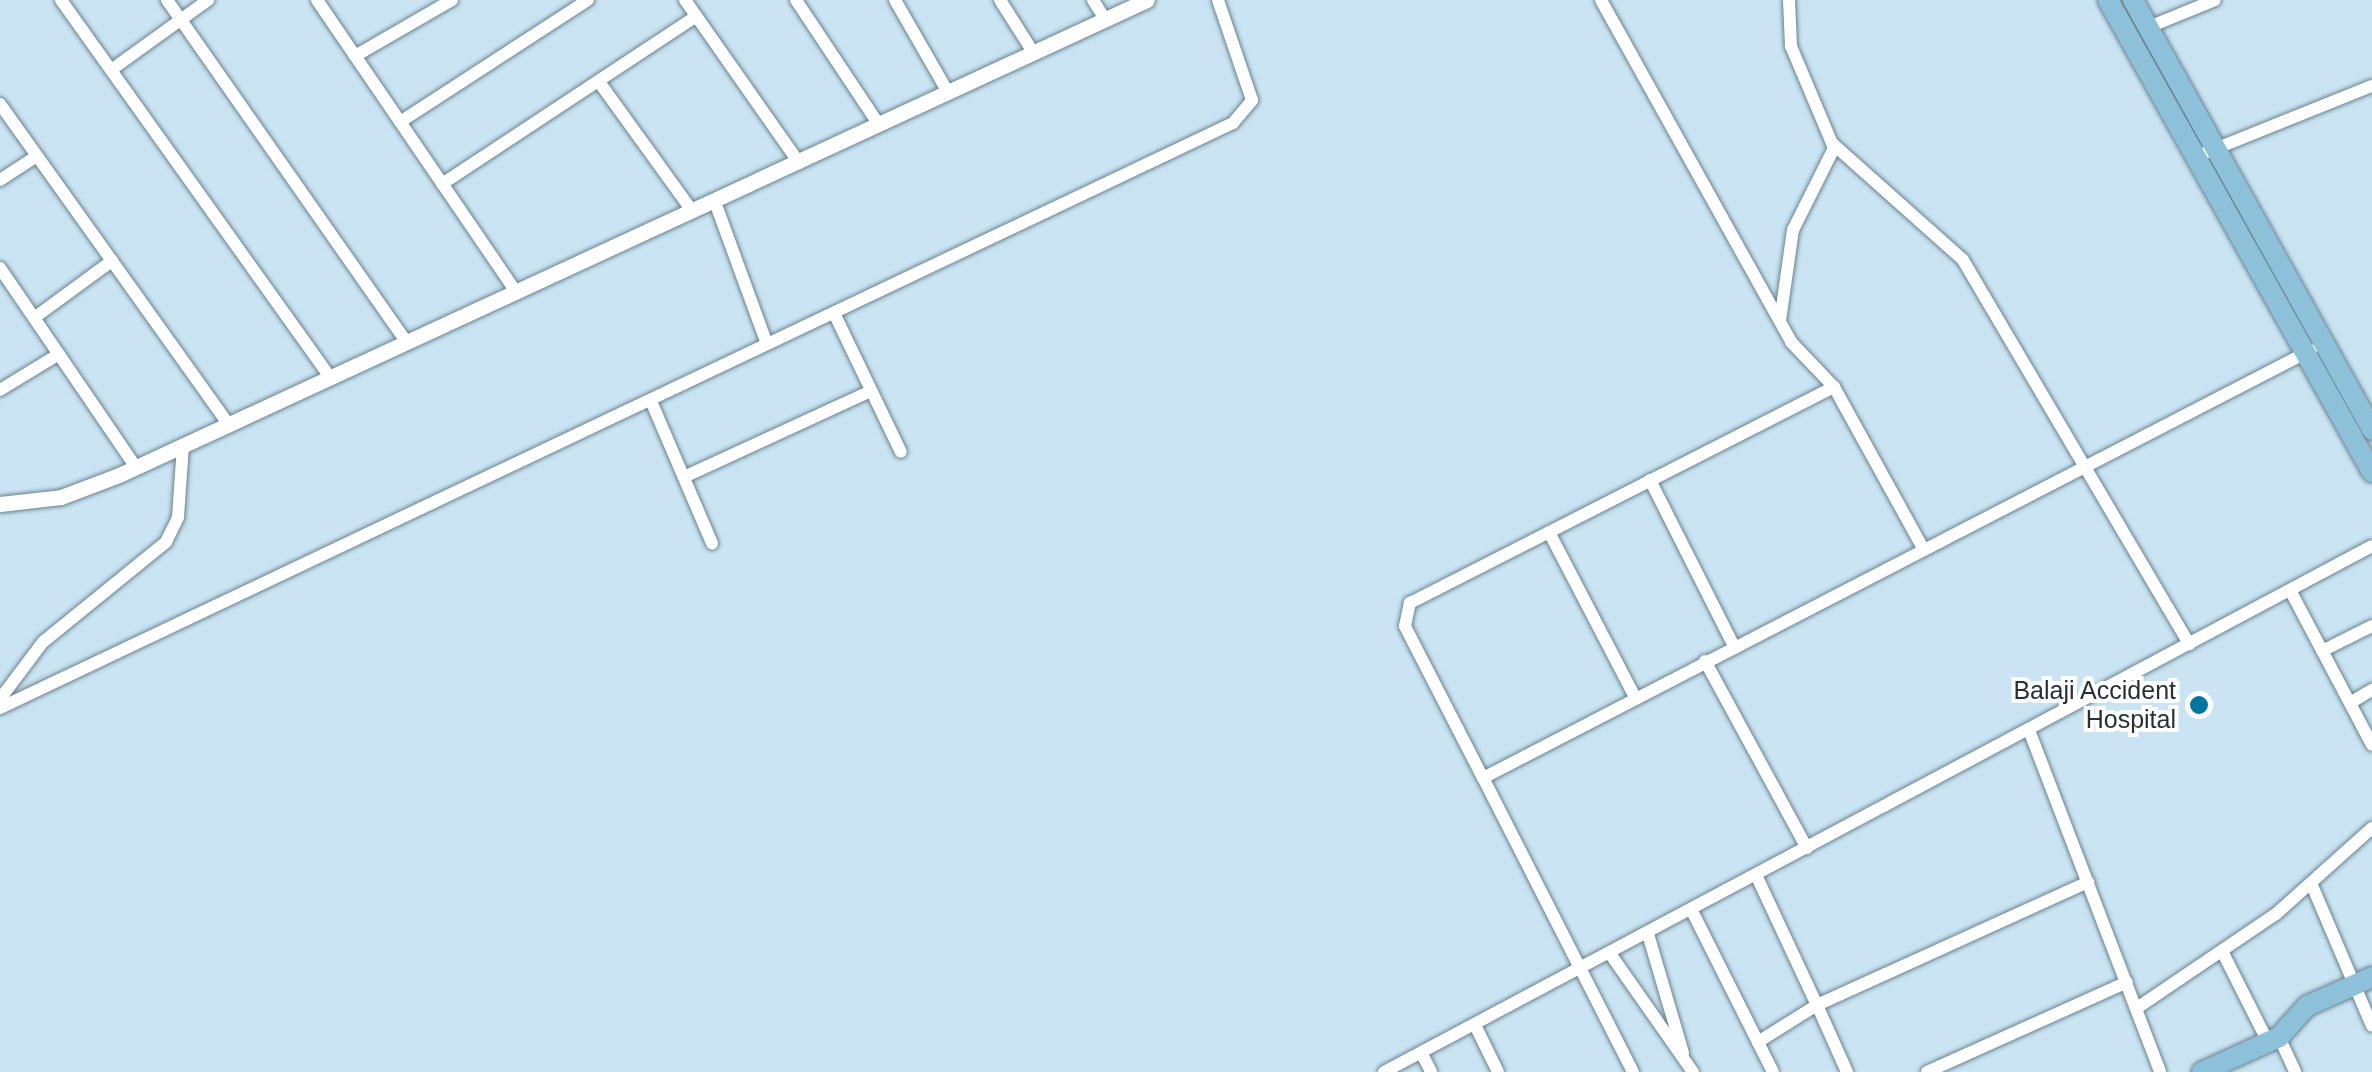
<!DOCTYPE html>
<html>
<head>
<meta charset="utf-8">
<style>
  body { margin:0 }
  #map { position:relative; width:2372px; height:1072px; overflow:hidden; background:#cae4f3; font-family:Helvetica,sans-serif }
  div>[style] { position:absolute }
  .roads { filter:drop-shadow(0 0 2px #6a828f) drop-shadow(0 0 2px #6a828f) }
  .minor>* { height:12px; margin:-6px; padding:0 6px; transform-origin:6px; border-radius:6px; background:#fff }
  .tertiary>* { height:15px; margin:-7.5px; padding:0 7.5px; transform-origin:7.5px; border-radius:7.5px; background:#fff }
  .primary>* { height:20px; margin:-10px; padding:0 10px; transform-origin:10px; border-radius:10px; background:#8dc0d9 }
  .dots>* { width:28px; height:28px; translate:-50% -50%; box-sizing:border-box; border:5px solid #fff; border-radius:50% }
  span { translate:-50% -50%; white-space:nowrap; text-align:center; line-height:1.15; -webkit-text-stroke:8px #fff; paint-order:stroke }
  .poi-label { font-size:25px; color:#263136 }
  .right { translate:-100% -50%; text-align:right }
</style>
</head>
<body>
<div id="map">
  <div class="roads">
    <div class="minor">
      <div style="left:61px;top:0;width:465px;rotate:54.5deg"></div>
      <div style="left:167px;top:0;width:419px;rotate:55deg"></div>
      <div style="left:317px;top:0;width:355px;rotate:55.7deg"></div>
      <div style="left:685px;top:0;width:199px;rotate:55deg"></div>
      <div style="left:796px;top:0;width:150px;rotate:56.4deg"></div>
      <div style="left:895px;top:0;width:106px;rotate:60.1deg"></div>
      <div style="left:1000px;top:0;width:62px;rotate:57.6deg"></div>
      <div style="left:1093px;top:0;width:22px;rotate:58deg"></div>
      <div style="left:1601px;top:0;width:391px;rotate:60.9deg"></div>
      <div style="left:1791px;top:342px;width:62px;rotate:46.3deg"></div>
      <div style="left:1834px;top:387px;width:186px;rotate:61.1deg"></div>
      <div style="left:2149px;top:27px;width:71px;rotate:-22.2deg"></div>
      <div style="left:355px;top:56px;width:112px;rotate:-30deg"></div>
      <div style="left:111px;top:70px;width:120px;rotate:-35.8deg"></div>
      <div style="left:602px;top:86px;width:155px;rotate:54.2deg"></div>
      <div style="left:0;top:104px;width:394px;rotate:54.5deg"></div>
      <div style="left:400px;top:122px;width:224px;rotate:-33deg"></div>
      <div style="left:1833px;top:144px;width:174px;rotate:41.7deg"></div>
      <div style="left:1963px;top:260px;width:446px;rotate:59.5deg"></div>
      <div style="left:2195px;top:157px;width:191px;rotate:-21.9deg"></div>
      <div style="left:0;top:180px;width:44px;rotate:-33deg"></div>
      <div style="left:442px;top:184px;width:305px;rotate:-33.4deg"></div>
      <div style="left:715px;top:202px;width:151px;rotate:69.9deg"></div>
      <div style="left:0;top:268px;width:241px;rotate:55.7deg"></div>
      <div style="left:834px;top:313px;width:154px;rotate:64.3deg"></div>
      <div style="left:34px;top:318px;width:97px;rotate:-36.2deg"></div>
      <div style="left:1780px;top:321px;width:92px;rotate:-81.9deg"></div>
      <div style="left:1793px;top:230px;width:92px;rotate:-63.4deg"></div>
      <div style="left:1834px;top:148px;width:111px;rotate:-112.9deg"></div>
      <div style="left:1791px;top:46px;width:46px;rotate:-92.5deg"></div>
      <div style="left:0;top:390px;width:69px;rotate:-31.4deg"></div>
      <div style="left:651px;top:401px;width:155px;rotate:66.8deg"></div>
      <div style="left:684px;top:477px;width:206px;rotate:-24.7deg"></div>
      <div style="left:1650px;top:480px;width:188px;rotate:63.2deg"></div>
      <div style="left:1549px;top:532px;width:188px;rotate:62.5deg"></div>
      <div style="left:2290px;top:590px;width:175px;rotate:62.1deg"></div>
      <div style="left:2322px;top:651px;width:56px;rotate:-26.6deg"></div>
      <div style="left:1705px;top:661px;width:213px;rotate:61.4deg"></div>
      <div style="left:0;top:699px;width:71px;rotate:-53deg"></div>
      <div style="left:43px;top:642px;width:159px;rotate:-39.1deg"></div>
      <div style="left:166px;top:542px;width:28px;rotate:-64deg"></div>
      <div style="left:178px;top:517px;width:72px;rotate:-86deg"></div>
      <div style="left:2350px;top:703px;width:26px;rotate:-31deg"></div>
      <div style="left:0;top:708px;width:1365px;rotate:-25.38deg"></div>
      <div style="left:1233px;top:123px;width:30px;rotate:-50deg"></div>
      <div style="left:1252px;top:100px;width:106px;rotate:-108.8deg"></div>
      <div style="left:2029px;top:730px;width:366px;rotate:69deg"></div>
      <div style="left:1483px;top:778px;width:171px;rotate:-117.2deg"></div>
      <div style="left:1405px;top:626px;width:24px;rotate:-78deg"></div>
      <div style="left:1410px;top:603px;width:476px;rotate:-27deg"></div>
      <div style="left:1756px;top:875px;width:144px;rotate:64.9deg"></div>
      <div style="left:1817px;top:1005px;width:70px;rotate:147.9deg"></div>
      <div style="left:2311px;top:883px;width:155px;rotate:66.9deg"></div>
      <div style="left:1692px;top:911px;width:180px;rotate:63.3deg"></div>
      <div style="left:1648px;top:934px;width:124px;rotate:73.6deg"></div>
      <div style="left:2222px;top:951px;width:102px;rotate:63.2deg"></div>
      <div style="left:1611px;top:955px;width:143px;rotate:55deg"></div>
      <div style="left:2137px;top:1008px;width:168px;rotate:-34.1deg"></div>
      <div style="left:2276px;top:914px;width:129px;rotate:-41.9deg"></div>
      <div style="left:1475px;top:1025px;width:52px;rotate:63.9deg"></div>
      <div style="left:2279px;top:1037px;width:38px;rotate:65deg"></div>
      <div style="left:1422px;top:1054px;width:20px;rotate:63deg"></div>
      <div style="left:1384px;top:1072px;width:1119px;rotate:-28.03deg"></div>
      <div style="left:1633px;top:1072px;width:330px;rotate:-117deg"></div>
      <div style="left:1483px;top:778px;width:932px;rotate:-27.33deg"></div>
      <div style="left:1847px;top:1072px;width:73px;rotate:-114.1deg"></div>
      <div style="left:1817px;top:1005px;width:298px;rotate:-24.4deg"></div>
      <div style="left:1927px;top:1072px;width:219px;rotate:-24.2deg"></div>
    </div>
    <div class="tertiary">
      <div style="left:0;top:504px;width:61px;rotate:-6.5deg"></div>
      <div style="left:61px;top:497px;width:62px;rotate:-20.8deg"></div>
      <div style="left:119px;top:475px;width:1132px;rotate:-24.8deg"></div>
    </div>
    <div class="primary">
      <div style="left:2108px;top:0;width:541px;rotate:60.78deg"></div>
      <div style="left:2133px;top:0;width:492px;rotate:60.9deg"></div>
      <div style="left:2202px;top:1072px;width:85px;rotate:-24.4deg"></div>
      <div style="left:2279px;top:1037px;width:42px;rotate:-47.9deg"></div>
      <div style="left:2307px;top:1006px;width:71px;rotate:-24deg"></div>
    </div>
  </div>
  <div class="dots">
    <div style="left:2199px;top:705px;background:#04759f"></div>
  </div>
  <div class="poi-label">
    <span class="right" style="left:2176px;top:705px">Balaji Accident<br>Hospital</span>
  </div>
</div>
</body>
</html>
